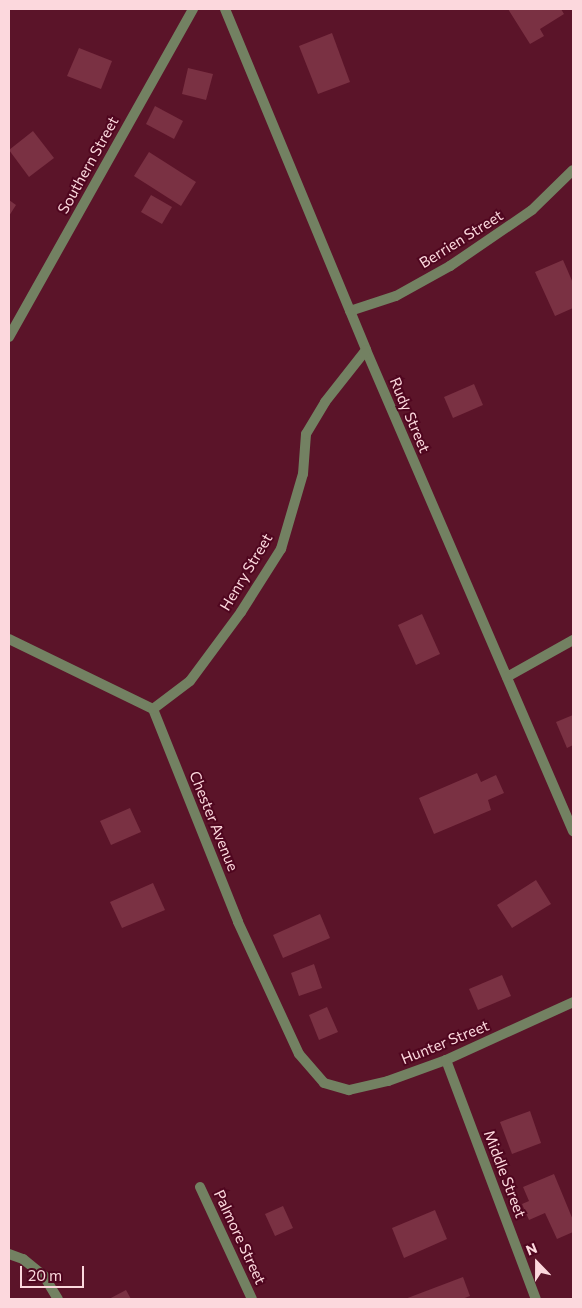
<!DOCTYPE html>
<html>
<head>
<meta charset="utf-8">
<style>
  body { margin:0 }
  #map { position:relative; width:582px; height:1308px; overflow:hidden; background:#5b1429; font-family:Commissioner,sans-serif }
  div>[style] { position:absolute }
  .building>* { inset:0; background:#7a3143 }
  .minor>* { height:10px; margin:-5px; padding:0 5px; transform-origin:5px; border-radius:5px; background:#738162 }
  span { translate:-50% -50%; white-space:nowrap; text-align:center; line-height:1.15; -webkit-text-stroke:4px #4f061f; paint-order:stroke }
  .street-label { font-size:15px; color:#fcd8dd }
  .frame { position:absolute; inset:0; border:10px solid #fcd8dd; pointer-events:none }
  .north { position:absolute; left:512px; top:1238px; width:50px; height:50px; -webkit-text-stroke:4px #4f061f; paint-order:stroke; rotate:338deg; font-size:14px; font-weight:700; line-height:20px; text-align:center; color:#fcd8dd }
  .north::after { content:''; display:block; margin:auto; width:18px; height:22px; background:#fcd8dd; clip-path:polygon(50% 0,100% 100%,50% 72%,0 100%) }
  .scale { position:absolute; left:20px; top:1266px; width:64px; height:22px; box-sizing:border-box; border:2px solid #fcd8dd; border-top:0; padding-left:6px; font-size:15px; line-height:18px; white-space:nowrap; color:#fcd8dd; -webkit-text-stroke:4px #4f061f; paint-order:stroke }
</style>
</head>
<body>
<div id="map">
  <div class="building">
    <div style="clip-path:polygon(508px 9px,561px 9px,564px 14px,540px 29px,544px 36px,530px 44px)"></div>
    <div style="clip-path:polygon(332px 33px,350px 82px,318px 94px,299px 46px)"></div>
    <div style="clip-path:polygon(79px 48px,112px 61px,101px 89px,67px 76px)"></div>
    <div style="clip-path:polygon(188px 68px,213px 74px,206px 100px,182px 94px)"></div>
    <div style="clip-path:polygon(155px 106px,183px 121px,174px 139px,146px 124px)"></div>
    <div style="clip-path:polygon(33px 131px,54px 158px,29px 177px,9px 150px)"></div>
    <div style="clip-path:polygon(149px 152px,196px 182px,181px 206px,134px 176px)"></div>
    <div style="clip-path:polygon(151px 195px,172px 207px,162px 224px,141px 212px)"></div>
    <div style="clip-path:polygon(9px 200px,16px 205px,9px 216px)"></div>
    <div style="clip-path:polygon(563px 260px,573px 283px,573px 308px,555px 316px,535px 272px)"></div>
    <div style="clip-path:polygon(474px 384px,483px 405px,453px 418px,444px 397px)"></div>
    <div style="clip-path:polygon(422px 614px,440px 654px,416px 665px,398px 625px)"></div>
    <div style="clip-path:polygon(573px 715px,573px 745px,567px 748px,556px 722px)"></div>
    <div style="clip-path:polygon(477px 773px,481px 782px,496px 775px,504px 793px,488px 800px,491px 810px,434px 834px,419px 798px)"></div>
    <div style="clip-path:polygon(130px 808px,141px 832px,111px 845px,100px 821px)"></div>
    <div style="clip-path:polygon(536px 880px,551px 904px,512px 928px,497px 905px)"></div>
    <div style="clip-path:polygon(153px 883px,165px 910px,122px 928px,110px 902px)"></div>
    <div style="clip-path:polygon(320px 914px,330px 938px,283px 958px,273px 935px)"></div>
    <div style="clip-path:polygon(314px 964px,322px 988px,299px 996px,291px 973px)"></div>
    <div style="clip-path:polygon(502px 975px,511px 996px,478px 1010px,469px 989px)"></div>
    <div style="clip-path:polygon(327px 1007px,338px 1032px,319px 1040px,309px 1015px)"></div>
    <div style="clip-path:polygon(530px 1111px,541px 1143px,512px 1154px,500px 1122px)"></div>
    <div style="clip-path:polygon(554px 1174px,573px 1220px,573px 1232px,557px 1239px,545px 1213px,529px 1220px,522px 1204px,529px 1201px,523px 1187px)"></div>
    <div style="clip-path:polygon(283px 1206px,293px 1228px,275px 1236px,265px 1214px)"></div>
    <div style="clip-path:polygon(435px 1210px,447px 1239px,404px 1258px,392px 1228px)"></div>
    <div style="clip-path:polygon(463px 1277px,470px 1296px,462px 1299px,405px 1299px)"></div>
    <div style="clip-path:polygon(126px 1290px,131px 1299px,109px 1299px)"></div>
  </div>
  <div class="minor">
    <div style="left:225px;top:9px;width:369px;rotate:67.5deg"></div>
    <div style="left:366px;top:350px;width:524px;rotate:66.72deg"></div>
    <div style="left:350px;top:311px;width:48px;rotate:-18.1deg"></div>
    <div style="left:396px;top:296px;width:62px;rotate:-29.1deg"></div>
    <div style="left:450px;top:266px;width:99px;rotate:-34.3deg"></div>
    <div style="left:532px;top:210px;width:57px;rotate:-44.3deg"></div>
    <div style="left:9px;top:337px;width:376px;rotate:-60.7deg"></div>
    <div style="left:9px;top:639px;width:160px;rotate:25.9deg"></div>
    <div style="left:153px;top:709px;width:229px;rotate:68.2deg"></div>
    <div style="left:238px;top:922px;width:145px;rotate:65.2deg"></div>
    <div style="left:299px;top:1054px;width:38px;rotate:49deg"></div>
    <div style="left:324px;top:1083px;width:26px;rotate:16deg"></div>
    <div style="left:349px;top:1090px;width:40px;rotate:-13deg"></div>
    <div style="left:388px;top:1081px;width:62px;rotate:-19.9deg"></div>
    <div style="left:446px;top:1060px;width:140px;rotate:-24.5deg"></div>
    <div style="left:507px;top:677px;width:76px;rotate:-29.3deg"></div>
    <div style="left:153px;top:709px;width:46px;rotate:-37.1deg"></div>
    <div style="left:190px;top:681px;width:86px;rotate:-53.5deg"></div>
    <div style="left:241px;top:612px;width:75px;rotate:-57.6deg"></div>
    <div style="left:281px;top:549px;width:78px;rotate:-73.7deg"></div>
    <div style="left:303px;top:474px;width:40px;rotate:-85.7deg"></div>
    <div style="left:306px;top:434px;width:37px;rotate:-59deg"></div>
    <div style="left:325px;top:402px;width:66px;rotate:-51.7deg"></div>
    <div style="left:446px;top:1060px;width:255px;rotate:69.4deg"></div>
    <div style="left:200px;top:1187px;width:123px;rotate:65.1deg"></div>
    <div style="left:9px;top:1254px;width:15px;rotate:20deg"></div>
    <div style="left:23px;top:1259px;width:27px;rotate:39deg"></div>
    <div style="left:44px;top:1276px;width:27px;rotate:59deg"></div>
  </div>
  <div class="street-label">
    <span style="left:88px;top:165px;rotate:-61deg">Southern Street</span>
    <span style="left:461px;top:239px;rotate:-32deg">Berrien Street</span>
    <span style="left:410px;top:415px;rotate:67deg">Rudy Street</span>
    <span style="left:246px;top:572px;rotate:-59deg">Henry Street</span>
    <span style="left:214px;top:821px;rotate:68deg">Chester Avenue</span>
    <span style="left:445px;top:1042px;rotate:-22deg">Hunter Street</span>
    <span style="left:505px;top:1174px;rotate:69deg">Middle Street</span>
    <span style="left:240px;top:1237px;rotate:65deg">Palmore Street</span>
  </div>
  <div class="frame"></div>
  <div class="north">N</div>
  <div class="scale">20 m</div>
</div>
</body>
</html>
